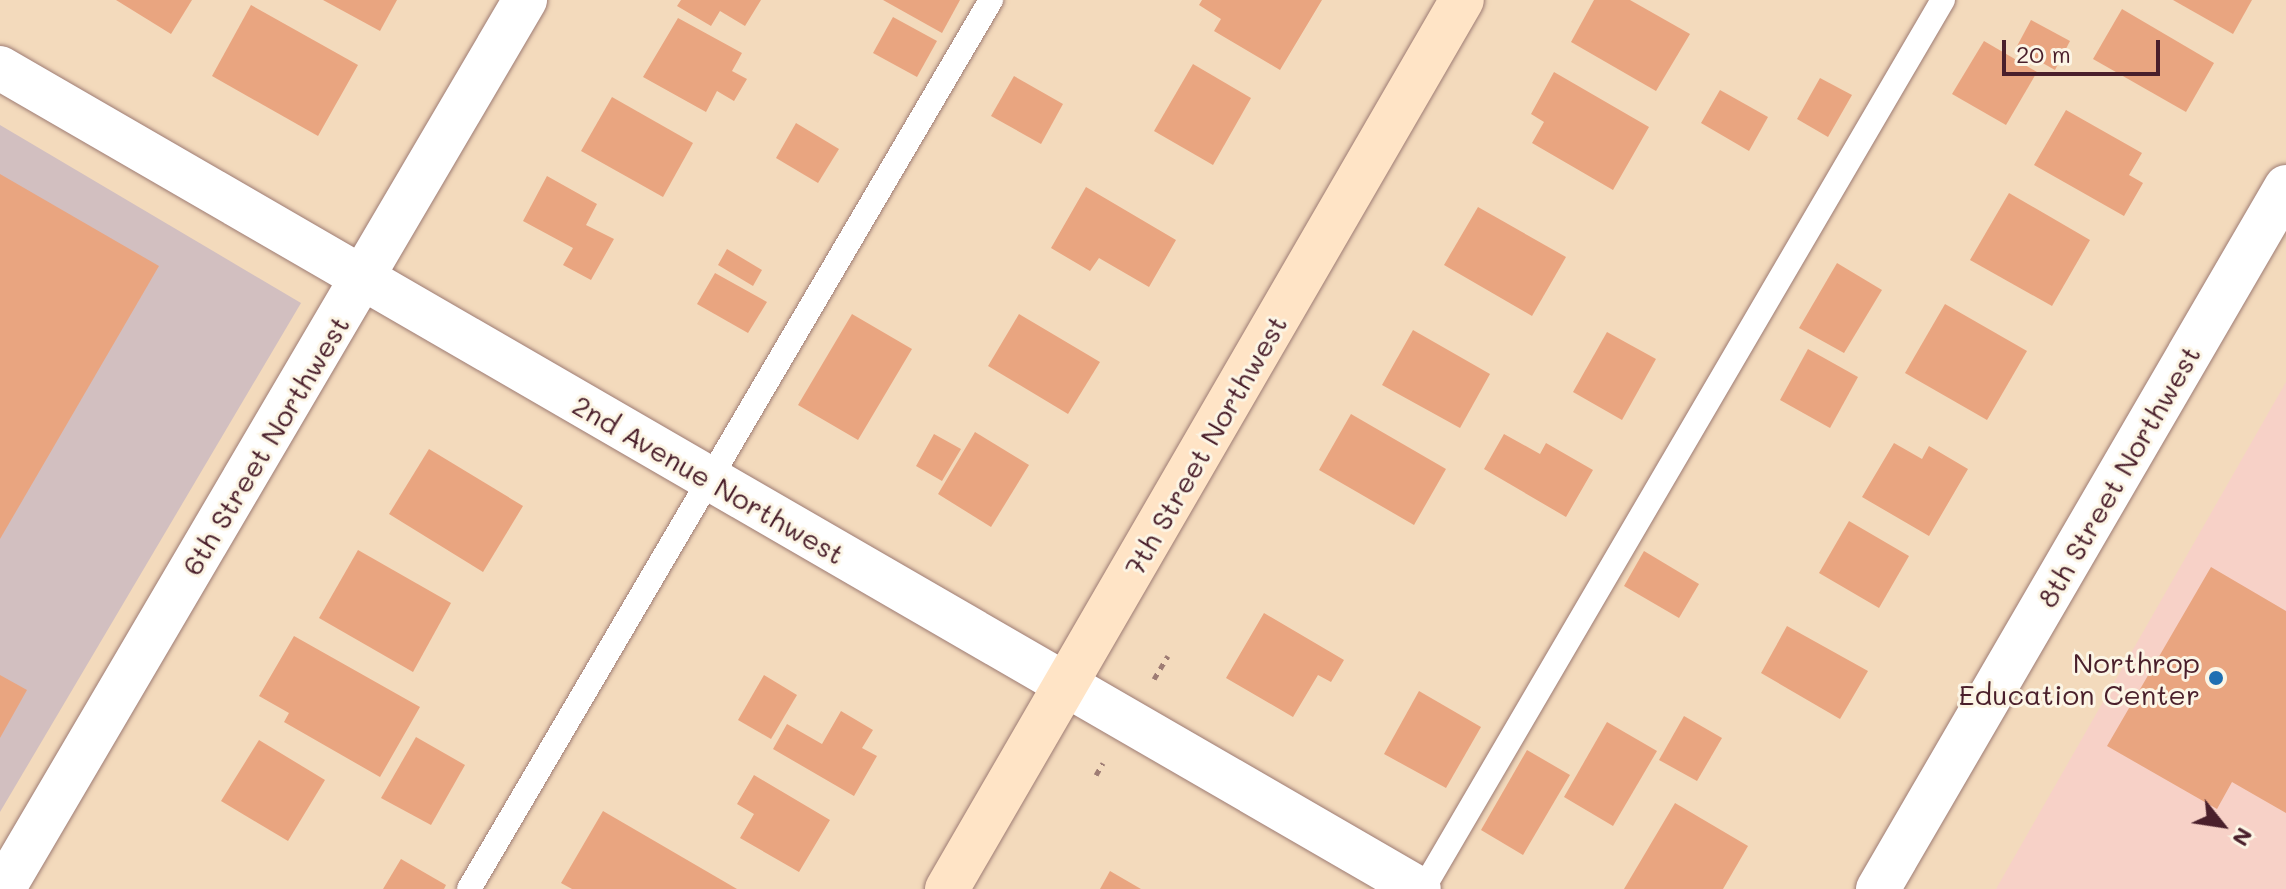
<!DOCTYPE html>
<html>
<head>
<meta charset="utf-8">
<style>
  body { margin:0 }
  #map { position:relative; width:2286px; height:889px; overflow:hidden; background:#f3dabc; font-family:Mali,sans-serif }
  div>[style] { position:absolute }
  .built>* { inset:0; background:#f7d1c7 }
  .industrial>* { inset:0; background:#d2bfc0 }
  .building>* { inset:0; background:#e9a580 }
  .path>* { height:5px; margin-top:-2.5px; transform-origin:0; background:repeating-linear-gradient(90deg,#9e7c74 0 6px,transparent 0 12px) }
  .roads { filter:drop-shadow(0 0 2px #9e7c74) drop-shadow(0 0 2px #9e7c74) }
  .service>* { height:24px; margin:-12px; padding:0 12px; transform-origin:12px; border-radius:12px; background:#fff }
  .minor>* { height:44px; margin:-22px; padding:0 22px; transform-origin:22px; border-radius:22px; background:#fff }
  .secondary>* { height:44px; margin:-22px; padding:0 22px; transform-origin:22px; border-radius:22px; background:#ffe4c6 }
  .dots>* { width:22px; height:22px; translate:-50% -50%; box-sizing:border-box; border:4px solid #fcf5e5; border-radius:50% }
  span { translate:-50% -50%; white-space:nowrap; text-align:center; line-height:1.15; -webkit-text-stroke:6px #fcf5e5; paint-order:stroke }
  .street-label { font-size:28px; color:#4a1f2b }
  .poi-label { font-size:28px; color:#4a1f2b }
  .right { translate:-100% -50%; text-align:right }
  .north { position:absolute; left:2182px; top:785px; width:80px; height:80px; -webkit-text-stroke:6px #fcf5e5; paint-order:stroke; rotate:120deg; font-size:22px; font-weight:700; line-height:32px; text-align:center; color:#4a1f2b }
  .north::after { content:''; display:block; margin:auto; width:28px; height:36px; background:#4a1f2b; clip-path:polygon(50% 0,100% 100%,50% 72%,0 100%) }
  .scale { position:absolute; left:2002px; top:40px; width:158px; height:36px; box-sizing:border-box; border:4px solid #4a1f2b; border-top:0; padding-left:10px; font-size:24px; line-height:28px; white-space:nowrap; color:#4a1f2b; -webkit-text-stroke:6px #fcf5e5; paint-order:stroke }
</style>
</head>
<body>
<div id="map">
  <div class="built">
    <div style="clip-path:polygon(2286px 382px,2286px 889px,1996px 889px)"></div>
  </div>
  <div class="industrial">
    <div style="clip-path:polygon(0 125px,301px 303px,0 812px)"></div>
  </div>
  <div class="building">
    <div style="clip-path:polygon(116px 0,192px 0,171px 34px)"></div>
    <div style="clip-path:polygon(323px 0,397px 0,380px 31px)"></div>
    <div style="clip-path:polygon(681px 0,761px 0,745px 26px,720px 11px,711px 26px,677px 6px)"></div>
    <div style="clip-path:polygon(883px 0,960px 0,942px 33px)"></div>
    <div style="clip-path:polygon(1202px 0,1322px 0,1280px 70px,1214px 31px,1221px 19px,1199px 5px)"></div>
    <div style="clip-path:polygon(1594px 0,1630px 0,1690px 34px,1656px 91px,1571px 42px)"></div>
    <div style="clip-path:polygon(2173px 0,2252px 0,2233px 34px)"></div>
    <div style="clip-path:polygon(251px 5px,358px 65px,318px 136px,212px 76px)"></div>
    <div style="clip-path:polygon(2122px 9px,2214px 63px,2186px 112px,2093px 59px)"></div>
    <div style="clip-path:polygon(893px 17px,937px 41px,917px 77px,873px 53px)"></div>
    <div style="clip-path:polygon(678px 18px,742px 53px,732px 71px,747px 79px,734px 101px,717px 91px,706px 112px,643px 77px)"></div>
    <div style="clip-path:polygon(2031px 20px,2070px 41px,2055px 70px,2016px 48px)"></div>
    <div style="clip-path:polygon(1984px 41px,2037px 72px,2006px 125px,1952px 94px)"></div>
    <div style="clip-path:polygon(1193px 64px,1251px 98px,1213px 165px,1154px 131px)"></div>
    <div style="clip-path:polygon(1554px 72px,1649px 127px,1613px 190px,1532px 143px,1544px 122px,1531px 114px)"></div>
    <div style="clip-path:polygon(1014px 76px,1063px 104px,1041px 144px,991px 116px)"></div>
    <div style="clip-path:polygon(1820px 78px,1852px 95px,1828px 137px,1797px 119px)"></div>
    <div style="clip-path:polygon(1720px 90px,1768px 117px,1749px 151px,1701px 123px)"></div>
    <div style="clip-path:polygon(612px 97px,693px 143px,663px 197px,581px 151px)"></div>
    <div style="clip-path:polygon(2066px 110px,2142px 153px,2129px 175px,2143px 183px,2124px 216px,2034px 165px)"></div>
    <div style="clip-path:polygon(796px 123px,839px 149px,818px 183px,776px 158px)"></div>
    <div style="clip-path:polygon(0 174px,159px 266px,0 539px)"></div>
    <div style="clip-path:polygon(547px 176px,597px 204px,586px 225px,614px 239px,591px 280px,563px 265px,573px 248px,523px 221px)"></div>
    <div style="clip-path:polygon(1086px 187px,1176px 240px,1149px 287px,1099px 258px,1090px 271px,1051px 248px)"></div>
    <div style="clip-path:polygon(2009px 193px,2090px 240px,2052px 306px,1970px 260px)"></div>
    <div style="clip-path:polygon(1478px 207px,1566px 257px,1532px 316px,1444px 265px)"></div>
    <div style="clip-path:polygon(727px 249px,762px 270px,753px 286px,718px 265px)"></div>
    <div style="clip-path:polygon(1837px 263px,1882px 290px,1844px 353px,1799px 328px)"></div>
    <div style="clip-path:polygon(715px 273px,767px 302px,748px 333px,697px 304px)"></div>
    <div style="clip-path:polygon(1945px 304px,2027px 351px,1987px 420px,1905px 373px)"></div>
    <div style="clip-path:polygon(852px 314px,912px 349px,858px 440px,798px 405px)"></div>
    <div style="clip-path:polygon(1019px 314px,1100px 362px,1068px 414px,988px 366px)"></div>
    <div style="clip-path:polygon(1413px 330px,1490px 374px,1460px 428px,1382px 385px)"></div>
    <div style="clip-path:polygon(1607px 332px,1656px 359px,1622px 420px,1573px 392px)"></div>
    <div style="clip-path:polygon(1808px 349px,1858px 377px,1830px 428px,1780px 400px)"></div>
    <div style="clip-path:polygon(1351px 414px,1446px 469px,1414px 525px,1319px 470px)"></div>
    <div style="clip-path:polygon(975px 432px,1029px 465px,991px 527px,938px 494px)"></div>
    <div style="clip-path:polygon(934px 434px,961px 449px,942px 481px,916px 466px)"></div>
    <div style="clip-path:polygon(1504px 434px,1540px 454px,1546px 443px,1593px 470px,1566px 517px,1484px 469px)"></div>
    <div style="clip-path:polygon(1894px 443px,1922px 459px,1929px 446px,1968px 469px,1929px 536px,1862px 497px)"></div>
    <div style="clip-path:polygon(429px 449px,523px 506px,483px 572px,389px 514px)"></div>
    <div style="clip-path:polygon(1849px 521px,1909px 556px,1879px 608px,1819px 573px)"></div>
    <div style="clip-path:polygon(358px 550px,451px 603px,413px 672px,319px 618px)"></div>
    <div style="clip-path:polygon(1644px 551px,1699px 584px,1679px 618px,1624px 586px)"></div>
    <div style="clip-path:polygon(2211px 567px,2286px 611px,2286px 813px,2232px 782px,2217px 809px,2107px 746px)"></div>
    <div style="clip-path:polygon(1264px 613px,1344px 660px,1331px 682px,1318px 675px,1293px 717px,1226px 678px)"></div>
    <div style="clip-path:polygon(1787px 626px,1868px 671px,1840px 719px,1761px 673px)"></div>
    <div style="clip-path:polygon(294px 636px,420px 707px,380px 777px,284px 722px,289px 713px,259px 696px)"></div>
    <div style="clip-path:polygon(0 675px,27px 690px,0 738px)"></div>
    <div style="clip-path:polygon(764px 675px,797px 695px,771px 739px,738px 720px)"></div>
    <div style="clip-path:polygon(1419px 691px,1481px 727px,1446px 788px,1384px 754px)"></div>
    <div style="clip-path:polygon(841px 711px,873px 730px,862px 748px,877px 756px,854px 796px,773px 749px,787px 724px,822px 744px)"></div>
    <div style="clip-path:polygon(1684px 716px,1722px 738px,1697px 781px,1659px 760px)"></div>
    <div style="clip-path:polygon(1607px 722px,1657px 751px,1613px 826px,1564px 797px)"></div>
    <div style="clip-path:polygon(416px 737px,465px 765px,431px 825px,381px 798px)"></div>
    <div style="clip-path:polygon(259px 740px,325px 780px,288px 841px,221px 801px)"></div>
    <div style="clip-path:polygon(1527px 750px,1570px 775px,1523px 855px,1481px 830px)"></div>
    <div style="clip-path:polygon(754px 775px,830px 820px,799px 872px,740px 838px,754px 814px,737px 804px)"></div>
    <div style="clip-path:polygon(1675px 803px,1748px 846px,1723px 889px,1624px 889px)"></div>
    <div style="clip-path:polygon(603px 811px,737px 889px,572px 889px,561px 883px)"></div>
    <div style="clip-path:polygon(401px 859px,446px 885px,444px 889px,383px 889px)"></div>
    <div style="clip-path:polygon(1110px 871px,1141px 889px,1100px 889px)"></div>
  </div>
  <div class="path">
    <div style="left:1154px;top:679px;width:27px;rotate:-59deg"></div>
    <div style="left:1096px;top:775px;width:14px;rotate:-60deg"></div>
  </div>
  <div class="roads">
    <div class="service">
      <div style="left:469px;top:889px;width:1031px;rotate:-59.58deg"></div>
      <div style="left:1423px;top:889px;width:1030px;rotate:-59.68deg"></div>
    </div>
    <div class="minor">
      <div style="left:0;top:68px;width:1639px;rotate:30.05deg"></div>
      <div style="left:3px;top:889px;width:1031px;rotate:-59.58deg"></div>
      <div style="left:1878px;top:889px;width:812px;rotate:-59.83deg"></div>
    </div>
    <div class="secondary">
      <div style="left:947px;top:889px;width:1027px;rotate:-59.92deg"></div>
    </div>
  </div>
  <div class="dots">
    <div style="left:2216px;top:678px;background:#1f6fb2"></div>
  </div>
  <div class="street-label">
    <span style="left:265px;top:445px;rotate:-59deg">6th Street Northwest</span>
    <span style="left:1205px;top:445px;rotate:-60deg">7th Street Northwest</span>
    <span style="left:2118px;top:476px;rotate:-60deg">8th Street Northwest</span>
    <span style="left:709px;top:479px;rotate:30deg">2nd Avenue Northwest</span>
  </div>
  <div class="poi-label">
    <span class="right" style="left:2200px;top:678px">Northrop<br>Education Center</span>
  </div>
  <div class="north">N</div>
  <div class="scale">20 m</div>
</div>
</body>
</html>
